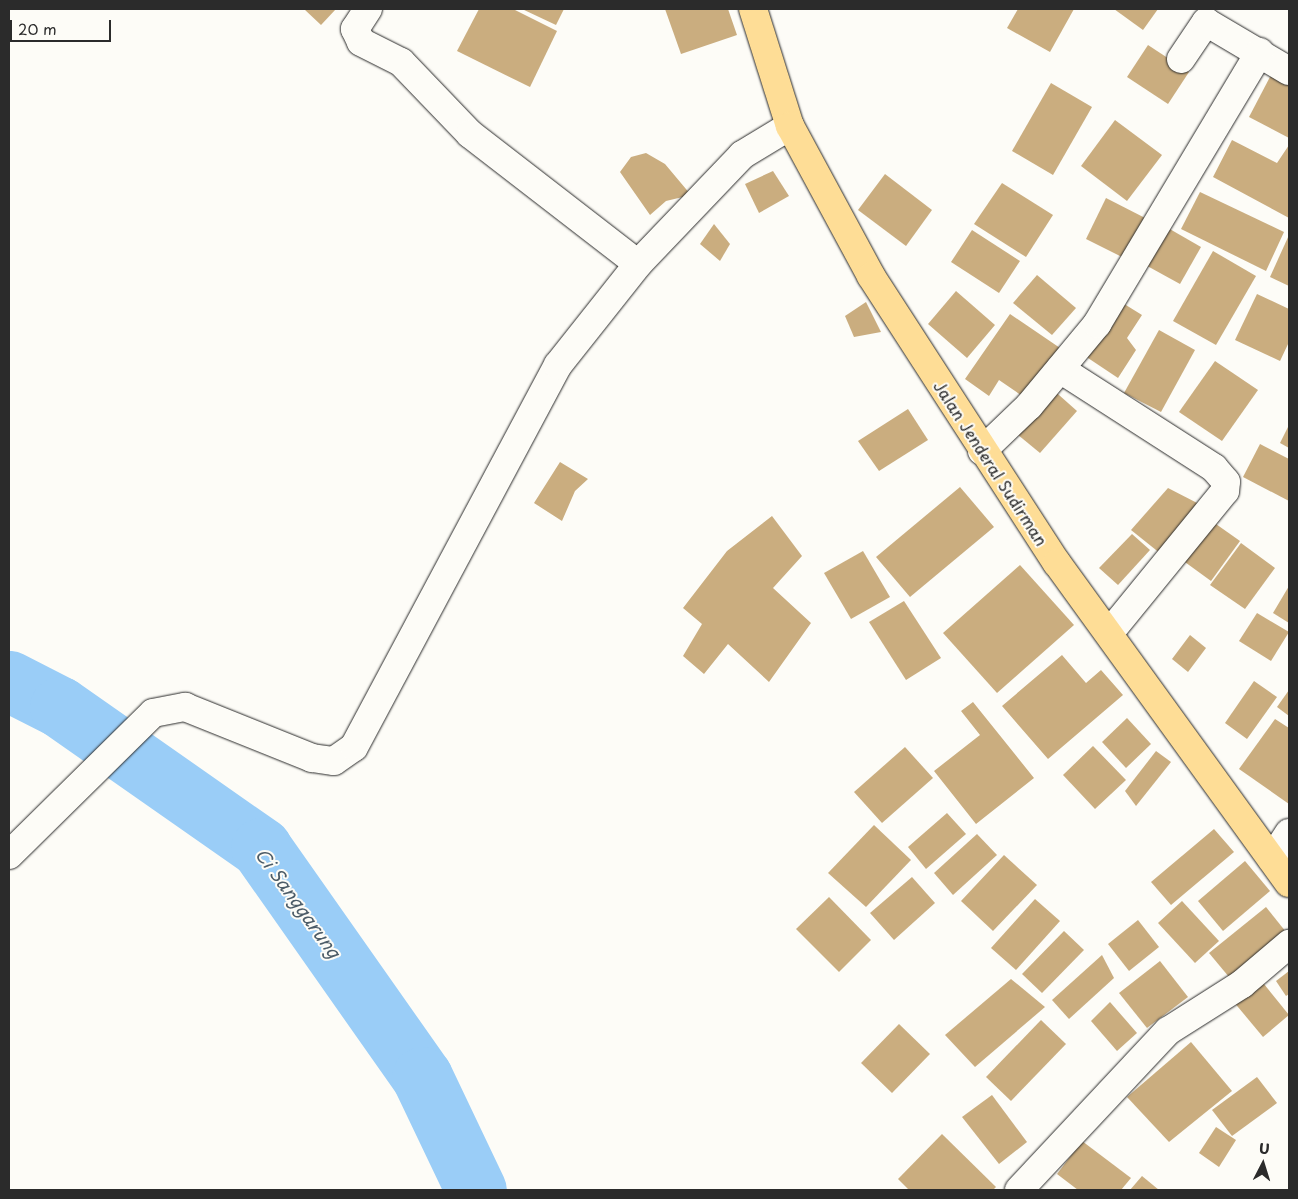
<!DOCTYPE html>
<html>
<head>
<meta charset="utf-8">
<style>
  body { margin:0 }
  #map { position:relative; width:1298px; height:1199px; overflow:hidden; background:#fdfcf7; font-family:"Playpen Sans",sans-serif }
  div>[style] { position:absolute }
  .river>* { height:61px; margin:-30.5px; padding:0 30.5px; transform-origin:30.5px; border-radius:30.5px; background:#9acdf7 }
  .building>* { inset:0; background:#caad7f }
  .roads { filter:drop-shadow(0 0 1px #2b2b2b) drop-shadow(0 0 1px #2b2b2b) }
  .minor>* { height:28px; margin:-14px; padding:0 14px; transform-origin:14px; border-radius:14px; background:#fdfcf7 }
  .major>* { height:28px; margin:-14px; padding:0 14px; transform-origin:14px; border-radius:14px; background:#fedd96 }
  span { translate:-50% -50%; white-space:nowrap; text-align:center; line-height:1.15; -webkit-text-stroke:4px #fdfcf7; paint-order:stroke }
  .street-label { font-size:16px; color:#2b2b2b }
  .water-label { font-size:18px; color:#4c5c68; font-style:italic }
  .frame { position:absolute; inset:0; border:10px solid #2b2b2b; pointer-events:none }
  .north { position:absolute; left:1238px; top:1139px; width:50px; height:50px; -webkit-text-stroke:4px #fdfcf7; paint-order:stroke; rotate:5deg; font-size:14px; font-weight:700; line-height:20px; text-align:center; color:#2b2b2b }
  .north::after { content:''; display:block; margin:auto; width:18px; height:22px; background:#2b2b2b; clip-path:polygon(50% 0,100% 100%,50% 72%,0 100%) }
  .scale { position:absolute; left:10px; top:20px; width:101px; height:22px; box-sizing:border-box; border:2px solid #2b2b2b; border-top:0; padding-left:6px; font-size:15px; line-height:18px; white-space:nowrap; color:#2b2b2b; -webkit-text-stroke:4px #fdfcf7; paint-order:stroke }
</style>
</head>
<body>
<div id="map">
  <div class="river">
    <div style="left:9px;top:681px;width:57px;rotate:27deg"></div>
    <div style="left:60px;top:707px;width:246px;rotate:35deg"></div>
    <div style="left:261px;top:848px;width:280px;rotate:54.9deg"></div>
    <div style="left:422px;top:1077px;width:125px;rotate:64.5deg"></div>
  </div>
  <div class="building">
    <div style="clip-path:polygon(304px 9px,336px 9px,321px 25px)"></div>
    <div style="clip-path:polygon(479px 9px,513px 9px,557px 31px,530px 87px,457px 51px)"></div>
    <div style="clip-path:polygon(522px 9px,564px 9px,556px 25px)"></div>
    <div style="clip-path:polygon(665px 9px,728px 9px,737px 35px,681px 54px)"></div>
    <div style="clip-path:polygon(1018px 9px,1074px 9px,1050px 52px,1007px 28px)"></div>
    <div style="clip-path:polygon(1114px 9px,1158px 9px,1143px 30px)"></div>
    <div style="clip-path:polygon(1148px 45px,1189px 72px,1168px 104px,1127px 77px)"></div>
    <div style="clip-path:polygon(1271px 75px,1289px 84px,1289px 138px,1249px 117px)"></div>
    <div style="clip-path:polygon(1051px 83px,1092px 107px,1053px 175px,1012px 151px)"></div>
    <div style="clip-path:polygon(1115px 120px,1162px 155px,1127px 201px,1081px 166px)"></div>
    <div style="clip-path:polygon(1232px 140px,1277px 163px,1289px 145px,1289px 218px,1213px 177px)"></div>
    <div style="clip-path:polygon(646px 153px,665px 164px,691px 195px,666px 201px,650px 215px,620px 172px,631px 157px)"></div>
    <div style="clip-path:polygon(773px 171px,789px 196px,759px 213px,745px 184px)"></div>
    <div style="clip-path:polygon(885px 174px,932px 210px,906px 246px,858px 210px)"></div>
    <div style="clip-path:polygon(1002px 183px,1053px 215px,1026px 257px,974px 224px)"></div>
    <div style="clip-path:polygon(1200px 192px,1284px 232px,1266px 271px,1181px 229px)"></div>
    <div style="clip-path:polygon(1106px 198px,1151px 221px,1130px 261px,1086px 239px)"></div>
    <div style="clip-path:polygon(714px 224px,730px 244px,720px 261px,700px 244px)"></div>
    <div style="clip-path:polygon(1161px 224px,1201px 247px,1180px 284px,1140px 262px)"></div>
    <div style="clip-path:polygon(972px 230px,1020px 261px,999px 293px,951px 262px)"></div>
    <div style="clip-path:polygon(1289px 235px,1289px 286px,1270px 277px)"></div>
    <div style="clip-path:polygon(1213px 251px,1256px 276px,1216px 345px,1173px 321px)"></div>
    <div style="clip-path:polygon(1037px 275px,1076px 308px,1052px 335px,1013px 303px)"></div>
    <div style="clip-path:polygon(956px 291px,995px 325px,967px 358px,928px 324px)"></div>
    <div style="clip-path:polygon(1257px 294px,1289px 309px,1289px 342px,1280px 361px,1235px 340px)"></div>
    <div style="clip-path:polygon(866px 302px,881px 332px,854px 337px,845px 316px)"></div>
    <div style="clip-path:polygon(1121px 302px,1142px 315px,1127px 338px,1136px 350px,1118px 378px,1085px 356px)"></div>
    <div style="clip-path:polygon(1010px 314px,1063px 350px,1028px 400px,999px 380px,989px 396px,965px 379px)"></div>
    <div style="clip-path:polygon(1159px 330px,1195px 350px,1161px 412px,1124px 393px)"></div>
    <div style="clip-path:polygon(1215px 361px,1258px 390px,1222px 441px,1179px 412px)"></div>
    <div style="clip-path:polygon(1050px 387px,1077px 411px,1040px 453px,1012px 430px)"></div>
    <div style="clip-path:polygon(908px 409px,928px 440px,879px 471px,858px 441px)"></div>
    <div style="clip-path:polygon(1289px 425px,1289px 448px,1280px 443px)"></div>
    <div style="clip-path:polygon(1260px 444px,1289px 459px,1289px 501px,1243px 477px)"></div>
    <div style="clip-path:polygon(560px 462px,588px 479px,575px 491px,562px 521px,534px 503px)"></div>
    <div style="clip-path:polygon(960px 487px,994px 527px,910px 597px,876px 557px)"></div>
    <div style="clip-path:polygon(1168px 488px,1201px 505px,1161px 554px,1131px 530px)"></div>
    <div style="clip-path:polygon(772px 516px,802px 556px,773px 588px,811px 623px,769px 682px,728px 644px,704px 674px,683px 656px,702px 624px,683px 608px,727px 551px)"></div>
    <div style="clip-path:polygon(1206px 517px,1240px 541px,1211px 581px,1178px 557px)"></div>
    <div style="clip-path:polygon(1132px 534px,1150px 550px,1118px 585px,1099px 568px)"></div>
    <div style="clip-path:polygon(1241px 543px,1275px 568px,1245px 609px,1210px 585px)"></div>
    <div style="clip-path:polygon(863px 551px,890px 597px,851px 619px,824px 573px)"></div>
    <div style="clip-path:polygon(1020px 565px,1074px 625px,997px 693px,943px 633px)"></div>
    <div style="clip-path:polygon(1289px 586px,1289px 623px,1273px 613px)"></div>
    <div style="clip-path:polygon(904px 601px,941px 658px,906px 680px,869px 622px)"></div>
    <div style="clip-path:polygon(1257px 613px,1289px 632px,1271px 661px,1239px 641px)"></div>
    <div style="clip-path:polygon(1190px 635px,1206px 648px,1188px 672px,1172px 659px)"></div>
    <div style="clip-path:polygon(1062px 655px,1086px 683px,1101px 670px,1123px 695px,1048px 759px,1002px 706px)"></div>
    <div style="clip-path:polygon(1254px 681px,1277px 697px,1247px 739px,1225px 723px)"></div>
    <div style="clip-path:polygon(1289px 690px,1289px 716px,1277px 707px)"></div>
    <div style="clip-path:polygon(973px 702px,1034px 778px,976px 824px,934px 771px,980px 735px,961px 711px)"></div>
    <div style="clip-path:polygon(1127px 718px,1151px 744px,1126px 768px,1102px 742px)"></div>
    <div style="clip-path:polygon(1275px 719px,1289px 728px,1289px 804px,1239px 769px)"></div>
    <div style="clip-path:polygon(1093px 746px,1126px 780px,1095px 809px,1063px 775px)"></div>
    <div style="clip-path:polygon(905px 747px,933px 778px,882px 823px,854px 792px)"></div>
    <div style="clip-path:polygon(1156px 751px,1171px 762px,1136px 806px,1125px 791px)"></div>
    <div style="clip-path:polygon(947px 813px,966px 834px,926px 869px,908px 847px)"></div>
    <div style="clip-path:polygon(874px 825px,911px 860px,866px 907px,828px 873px)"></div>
    <div style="clip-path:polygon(1214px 829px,1234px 852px,1171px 905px,1151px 882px)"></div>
    <div style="clip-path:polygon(977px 834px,997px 855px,953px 895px,934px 873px)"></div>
    <div style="clip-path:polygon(1004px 855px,1037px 885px,993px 931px,961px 901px)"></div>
    <div style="clip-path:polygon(1245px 861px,1270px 891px,1223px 931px,1198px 901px)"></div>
    <div style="clip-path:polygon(912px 877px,935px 903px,894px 940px,870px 913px)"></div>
    <div style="clip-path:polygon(829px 897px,871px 940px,839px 972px,796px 929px)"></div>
    <div style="clip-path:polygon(1035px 899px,1060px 921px,1016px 970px,991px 948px)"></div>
    <div style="clip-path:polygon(1182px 901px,1219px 941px,1195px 963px,1158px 923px)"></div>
    <div style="clip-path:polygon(1266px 907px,1286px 932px,1229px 977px,1209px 953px)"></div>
    <div style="clip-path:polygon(1138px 920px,1159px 947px,1129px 971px,1108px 944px)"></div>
    <div style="clip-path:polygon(1064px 931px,1084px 950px,1042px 993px,1022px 974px)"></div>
    <div style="clip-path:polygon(1102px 955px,1114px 978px,1069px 1019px,1052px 1000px)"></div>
    <div style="clip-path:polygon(1160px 961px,1188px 997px,1147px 1028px,1119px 993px)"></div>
    <div style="clip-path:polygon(1289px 971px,1289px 994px,1286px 996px,1276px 981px)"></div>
    <div style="clip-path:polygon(1011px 979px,1045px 1007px,975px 1067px,945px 1035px)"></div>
    <div style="clip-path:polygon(1260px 979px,1289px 1015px,1263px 1037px,1233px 1001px)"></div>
    <div style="clip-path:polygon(1110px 1002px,1137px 1033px,1117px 1051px,1091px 1021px)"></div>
    <div style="clip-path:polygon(1041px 1020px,1066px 1044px,1011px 1101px,986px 1077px)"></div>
    <div style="clip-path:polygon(899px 1024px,930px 1054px,892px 1093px,861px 1063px)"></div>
    <div style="clip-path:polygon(1191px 1042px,1232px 1091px,1169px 1142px,1127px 1097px)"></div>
    <div style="clip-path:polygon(1257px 1077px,1277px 1103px,1232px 1136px,1212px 1110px)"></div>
    <div style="clip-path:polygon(992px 1095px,1027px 1142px,999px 1164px,962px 1117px)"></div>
    <div style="clip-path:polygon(1216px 1127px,1236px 1140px,1219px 1167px,1199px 1153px)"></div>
    <div style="clip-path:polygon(942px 1134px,996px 1187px,993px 1190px,909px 1190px,898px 1179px)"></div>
    <div style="clip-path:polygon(1082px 1141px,1131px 1178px,1121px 1190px,1078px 1190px,1057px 1174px)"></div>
    <div style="clip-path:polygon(1142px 1176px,1159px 1190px,1130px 1190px)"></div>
  </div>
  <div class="roads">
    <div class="minor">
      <div style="left:368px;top:9px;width:24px;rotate:123deg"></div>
      <div style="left:355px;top:29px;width:14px;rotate:65deg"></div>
      <div style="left:361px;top:42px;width:45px;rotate:26.6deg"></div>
      <div style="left:401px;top:62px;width:100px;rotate:46.2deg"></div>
      <div style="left:470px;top:134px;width:212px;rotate:37.7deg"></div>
      <div style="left:1181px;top:59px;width:45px;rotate:-56deg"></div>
      <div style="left:1206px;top:22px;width:96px;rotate:30.6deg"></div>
      <div style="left:1060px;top:369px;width:183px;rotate:32.7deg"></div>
      <div style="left:1214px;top:468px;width:18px;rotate:49deg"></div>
      <div style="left:1226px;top:482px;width:9px;rotate:96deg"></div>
      <div style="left:1225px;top:491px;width:182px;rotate:129.2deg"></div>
      <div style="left:982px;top:451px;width:65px;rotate:-43.8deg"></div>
      <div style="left:1029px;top:406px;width:107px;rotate:-50.3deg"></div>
      <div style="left:1097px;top:324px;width:317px;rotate:-59.1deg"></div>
      <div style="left:9px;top:855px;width:202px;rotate:-44.6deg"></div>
      <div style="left:153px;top:713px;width:33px;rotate:-11deg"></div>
      <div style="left:185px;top:707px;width:137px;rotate:21.9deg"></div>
      <div style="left:312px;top:758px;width:22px;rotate:8deg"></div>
      <div style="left:334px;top:761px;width:24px;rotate:-35deg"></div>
      <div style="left:354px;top:747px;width:433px;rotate:-61.9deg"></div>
      <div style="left:558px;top:365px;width:129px;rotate:-51.6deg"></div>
      <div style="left:638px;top:264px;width:151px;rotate:-46.3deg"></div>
      <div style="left:742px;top:155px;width:56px;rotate:-31.1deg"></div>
      <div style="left:1272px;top:859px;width:31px;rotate:-57deg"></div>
      <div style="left:1019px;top:1190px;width:218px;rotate:-46.9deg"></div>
      <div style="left:1168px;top:1031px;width:88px;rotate:-32.4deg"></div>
      <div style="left:1242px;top:984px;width:62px;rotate:-40.4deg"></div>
    </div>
    <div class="major">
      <div style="left:753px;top:9px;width:123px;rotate:72.5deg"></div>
      <div style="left:790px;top:126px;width:170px;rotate:61.6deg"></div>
      <div style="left:871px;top:276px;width:342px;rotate:57.1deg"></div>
      <div style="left:1057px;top:563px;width:395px;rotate:54.1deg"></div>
    </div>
  </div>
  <div class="street-label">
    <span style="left:991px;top:463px;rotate:57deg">Jalan Jenderal Sudirman</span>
  </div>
  <div class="water-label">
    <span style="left:298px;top:903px;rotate:54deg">Ci Sanggarung</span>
  </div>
  <div class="frame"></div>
  <div class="north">U</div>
  <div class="scale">20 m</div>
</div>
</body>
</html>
